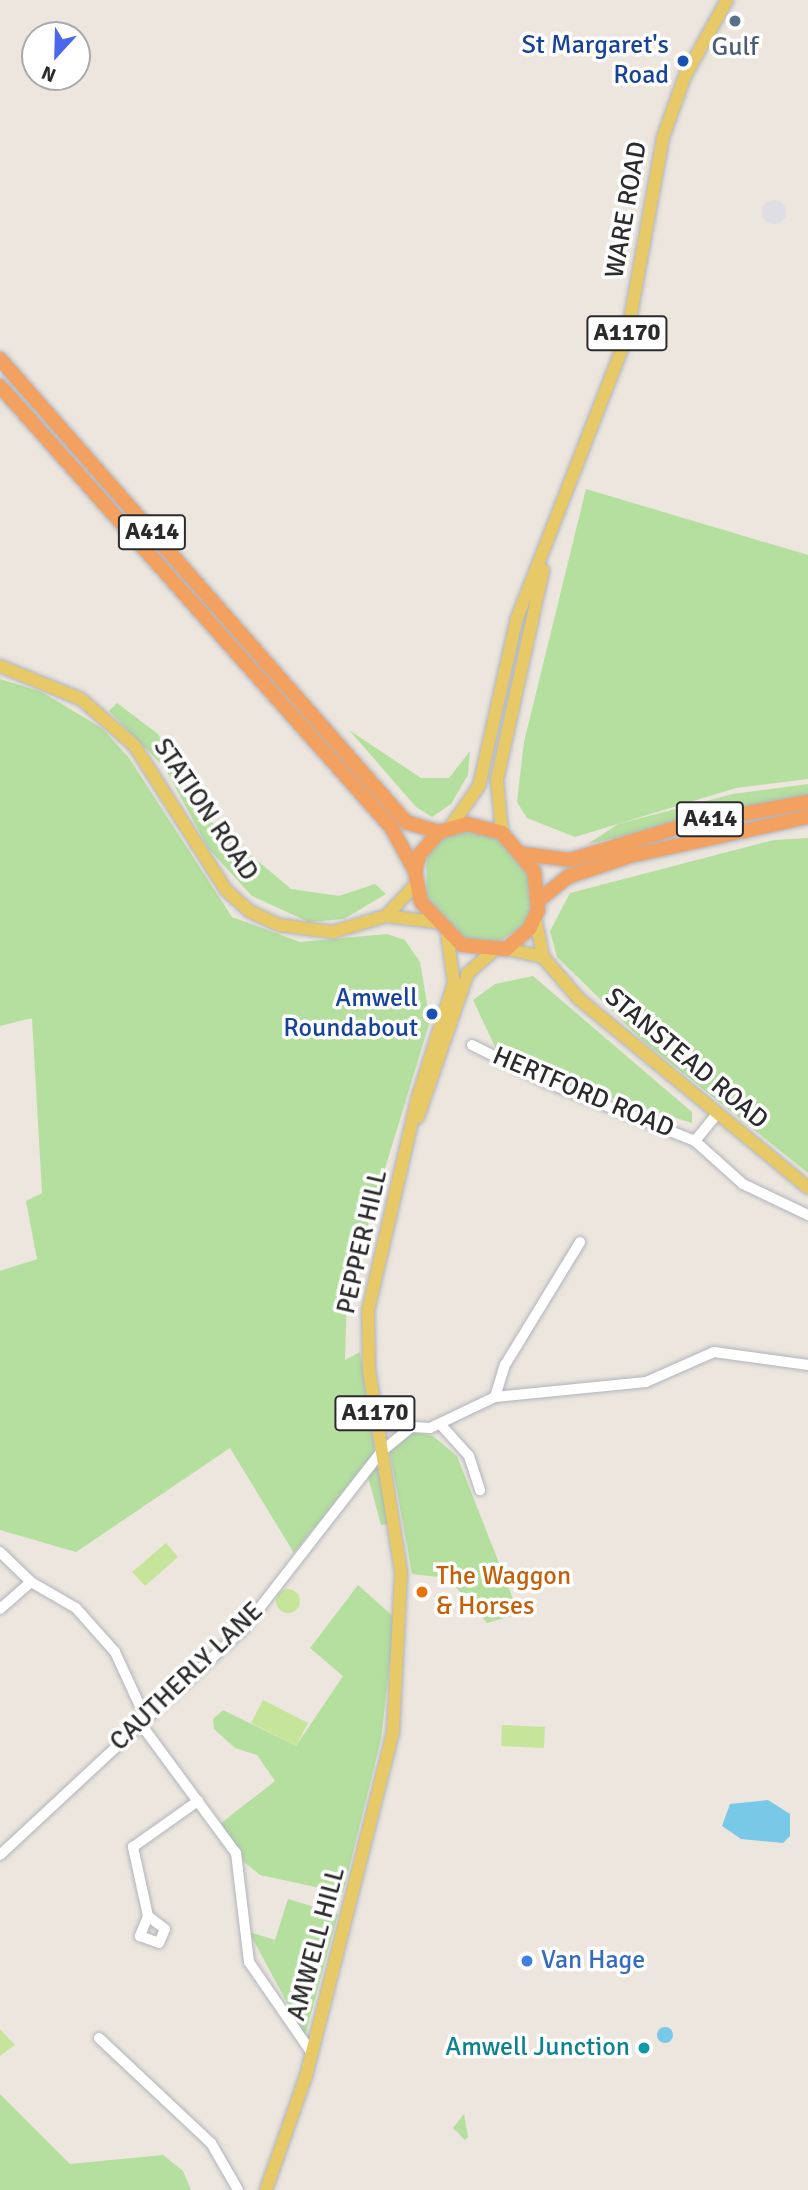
<!DOCTYPE html>
<html>
<head>
<meta charset="utf-8">
<style>
  body { margin:0 }
  #map { position:relative; width:808px; height:2190px; overflow:hidden; background:#ece6de; font-family:Signika,sans-serif }
  div>[style] { position:absolute }
  .industrial>* { inset:0; background:#e0dee5 }
  .round { border-radius:50% }
  .green>* { inset:0; background:#b4df9e }
  .pitch>* { inset:0; background:#c6e59b }
  .water>* { inset:0; background:#78c9e7 }
  .roads { filter:drop-shadow(0 0 2px #b1b4bd) drop-shadow(0 0 2px #b1b4bd) }
  .minor>* { height:10px; margin:-5px; padding:0 5px; transform-origin:5px; border-radius:5px; background:#fff }
  .major>* { height:12px; margin:-6px; padding:0 6px; transform-origin:6px; border-radius:6px; background:#e7c967 }
  .highway>* { height:14px; margin:-7px; padding:0 7px; transform-origin:7px; border-radius:7px; background:#f3a161 }
  .dots>* { width:19px; height:19px; translate:-50% -50%; box-sizing:border-box; border:4px solid #fff; border-radius:50% }
  span { translate:-50% -50%; white-space:nowrap; text-align:center; line-height:1.15; -webkit-text-stroke:7px #fff; paint-order:stroke }
  .shield-label span { padding:2px 5px; background:#fff; border:2px solid; border-radius:5px; -webkit-text-stroke-width:0 }
  .shield-label { font-size:24px; color:#2b2b2b; font-weight:700 }
  .transit-label { font-size:26px; color:#164399 }
  .right { translate:-100% -50%; text-align:right }
  .service-label { font-size:26px; color:#4e5e75 }
  .street-label { font-size:26px; color:#2b2b2b }
  .food-label { font-size:26px; color:#c56008 }
  .left { translate:0 -50%; text-align:left }
  .shop-label { font-size:26px; color:#366cbe }
  .culture-label { font-size:26px; color:#0d838f }
  .north { position:absolute; left:21px; top:21px; width:70px; height:70px; box-sizing:border-box; background:#fff; border:2px solid #aaa; border-radius:50%; rotate:202deg; font-size:19px; font-weight:700; line-height:28px; text-align:center; color:#2b2b2b }
  .north::after { content:''; display:block; margin:auto; width:24px; height:32px; background:#4968ee; clip-path:polygon(50% 0,100% 100%,50% 72%,0 100%) }
</style>
</head>
<body>
<div id="map">
  <div class="industrial">
    <div class="round" style="left:762px;top:200px;width:24px;height:24px"></div>
  </div>
  <div class="green">
    <div style="clip-path:polygon(586px 489px,808px 555px,808px 779px,736px 788px,575px 837px,527px 818px,517px 802px,524px 742px)"></div>
    <div style="clip-path:polygon(0 679px,42px 692px,103px 729px,129px 758px,232px 917px,300px 942px,387px 934px,405px 940px,420px 962px,430px 1021px,347px 1293px,345px 1360px,360px 1352px,375px 1452px,294px 1553px,230px 1448px,76px 1552px,0 1530px,0 1271px,37px 1259px,26px 1201px,42px 1193px,32px 1018px,0 1026px)"></div>
    <div style="clip-path:polygon(117px 703px,158px 734px,209px 820px,291px 889px,339px 896px,375px 884px,386px 894px,344px 919px,309px 922px,252px 896px,208px 848px,165px 768px,109px 711px)"></div>
    <div style="clip-path:polygon(349px 730px,421px 778px,449px 778px,470px 751px,468px 775px,451px 804px,432px 817px,416px 807px)"></div>
    <div style="clip-path:polygon(808px 784px,808px 796px,588px 844px,618px 824px,733px 794px)"></div>
    <div style="clip-path:polygon(465px 828px,497px 835px,529px 871px,534px 903px,524px 925px,499px 942px,462px 939px,426px 900px,427px 854px,443px 837px)"></div>
    <div style="clip-path:polygon(808px 838px,808px 1173px,644px 1042px,557px 957px,550px 931px,570px 893px,774px 840px)"></div>
    <div style="clip-path:polygon(533px 976px,692px 1112px,692px 1123px,561px 1082px,497px 1051px,473px 1000px,495px 984px)"></div>
    <div style="clip-path:polygon(417px 1433px,433px 1436px,457px 1456px,519px 1614px,487px 1623px,448px 1578px,412px 1574px,389px 1448px,403px 1434px)"></div>
    <div style="clip-path:polygon(376px 1467px,379px 1470px,389px 1524px,381px 1525px,368px 1477px)"></div>
    <div style="clip-path:polygon(358px 1585px,395px 1618px,381px 1740px,343px 1893px,260px 1875px,243px 1861px,220px 1824px,275px 1781px,257px 1755px,235px 1748px,214px 1729px,213px 1719px,223px 1710px,296px 1746px,343px 1676px,310px 1648px)"></div>
    <div style="clip-path:polygon(288px 1899px,338px 1914px,305px 2036px,249px 1932px,275px 1940px)"></div>
    <div style="clip-path:polygon(0 2094px,70px 2164px,163px 2155px,183px 2171px,191px 2190px,0 2190px)"></div>
    <div style="clip-path:polygon(464px 2114px,468px 2137px,465px 2140px,453px 2128px)"></div>
  </div>
  <div class="pitch">
    <div style="clip-path:polygon(166px 1543px,178px 1557px,145px 1586px,132px 1572px)"></div>
    <div class="round" style="left:276px;top:1589px;width:24px;height:24px"></div>
    <div style="clip-path:polygon(263px 1700px,308px 1723px,296px 1746px,251px 1723px)"></div>
    <div style="clip-path:polygon(502px 1725px,545px 1727px,544px 1748px,501px 1746px)"></div>
    <div style="clip-path:polygon(0 2029px,15px 2045px,0 2056px)"></div>
  </div>
  <div class="water">
    <div style="clip-path:polygon(768px 1800px,790px 1814px,790px 1836px,783px 1843px,741px 1839px,722px 1826px,730px 1804px)"></div>
    <div class="round" style="left:657px;top:2027px;width:16px;height:16px"></div>
  </div>
  <div class="roads">
    <div class="minor">
      <div style="left:472px;top:1045px;width:83px;rotate:26.6deg"></div>
      <div style="left:546px;top:1082px;width:160px;rotate:21.6deg"></div>
      <div style="left:695px;top:1141px;width:64px;rotate:41.9deg"></div>
      <div style="left:743px;top:1184px;width:72px;rotate:25.5deg"></div>
      <div style="left:695px;top:1141px;width:33px;rotate:-51deg"></div>
      <div style="left:495px;top:1397px;width:34px;rotate:-73deg"></div>
      <div style="left:505px;top:1365px;width:144px;rotate:-58.6deg"></div>
      <div style="left:377px;top:1425px;width:53px;rotate:3.2deg"></div>
      <div style="left:430px;top:1428px;width:72px;rotate:-25.5deg"></div>
      <div style="left:495px;top:1397px;width:152px;rotate:-5.7deg"></div>
      <div style="left:646px;top:1382px;width:74px;rotate:-23.8deg"></div>
      <div style="left:714px;top:1352px;width:95px;rotate:7.9deg"></div>
      <div style="left:442px;top:1426px;width:40px;rotate:48deg"></div>
      <div style="left:469px;top:1456px;width:36px;rotate:72deg"></div>
      <div style="left:0;top:1552px;width:43px;rotate:44.1deg"></div>
      <div style="left:31px;top:1582px;width:52px;rotate:30deg"></div>
      <div style="left:76px;top:1608px;width:59px;rotate:48.4deg"></div>
      <div style="left:115px;top:1652px;width:74px;rotate:65.2deg"></div>
      <div style="left:0;top:1609px;width:41px;rotate:-41.1deg"></div>
      <div style="left:140px;top:1723px;width:162px;rotate:53.6deg"></div>
      <div style="left:236px;top:1853px;width:110px;rotate:83.2deg"></div>
      <div style="left:249px;top:1962px;width:109px;rotate:55.4deg"></div>
      <div style="left:0;top:1855px;width:333px;rotate:-42.9deg"></div>
      <div style="left:244px;top:1628px;width:224px;rotate:-52.1deg"></div>
      <div style="left:382px;top:1451px;width:35px;rotate:-39deg"></div>
      <div style="left:148px;top:1916px;width:22px;rotate:112deg"></div>
      <div style="left:140px;top:1936px;width:20px;rotate:20deg"></div>
      <div style="left:159px;top:1943px;width:15px;rotate:-67deg"></div>
      <div style="left:165px;top:1929px;width:21px;rotate:-143deg"></div>
      <div style="left:148px;top:1916px;width:71px;rotate:-102.3deg"></div>
      <div style="left:133px;top:1847px;width:80px;rotate:-35.3deg"></div>
      <div style="left:99px;top:2038px;width:154px;rotate:43.2deg"></div>
      <div style="left:211px;top:2143px;width:54px;rotate:60.1deg"></div>
    </div>
    <div class="major">
      <div style="left:0;top:666px;width:87px;rotate:22.2deg"></div>
      <div style="left:81px;top:699px;width:70px;rotate:41deg"></div>
      <div style="left:134px;top:745px;width:172px;rotate:57.6deg"></div>
      <div style="left:226px;top:890px;width:31px;rotate:42deg"></div>
      <div style="left:249px;top:911px;width:33px;rotate:25deg"></div>
      <div style="left:279px;top:925px;width:54px;rotate:7.4deg"></div>
      <div style="left:333px;top:932px;width:55px;rotate:-16.8deg"></div>
      <div style="left:386px;top:916px;width:44px;rotate:-46.8deg"></div>
      <div style="left:451px;top:826px;width:49px;rotate:-55deg"></div>
      <div style="left:479px;top:786px;width:172px;rotate:-77.3deg"></div>
      <div style="left:517px;top:618px;width:303px;rotate:-68.7deg"></div>
      <div style="left:627px;top:336px;width:202px;rotate:-79.7deg"></div>
      <div style="left:663px;top:137px;width:65px;rotate:-70.2deg"></div>
      <div style="left:685px;top:76px;width:87px;rotate:-61.1deg"></div>
      <div style="left:502px;top:833px;width:53px;rotate:-95.4deg"></div>
      <div style="left:497px;top:780px;width:215px;rotate:-77.6deg"></div>
      <div style="left:386px;top:916px;width:49px;rotate:7deg"></div>
      <div style="left:535px;top:918px;width:40px;rotate:78deg"></div>
      <div style="left:543px;top:957px;width:55px;rotate:49.4deg"></div>
      <div style="left:579px;top:999px;width:297px;rotate:39.5deg"></div>
      <div style="left:506px;top:949px;width:38px;rotate:12deg"></div>
      <div style="left:418px;top:1117px;width:152px;rotate:-70.9deg"></div>
      <div style="left:468px;top:973px;width:32px;rotate:-41deg"></div>
      <div style="left:266px;top:2190px;width:121px;rotate:-70.7deg"></div>
      <div style="left:306px;top:2076px;width:355px;rotate:-75.8deg"></div>
      <div style="left:393px;top:1732px;width:160px;rotate:-87.1deg"></div>
      <div style="left:401px;top:1572px;width:206px;rotate:-99deg"></div>
      <div style="left:369px;top:1369px;width:58px;rotate:-91deg"></div>
      <div style="left:368px;top:1311px;width:217px;rotate:-76.9deg"></div>
      <div style="left:417px;top:1100px;width:123px;rotate:-72.5deg"></div>
      <div style="left:454px;top:983px;width:49px;rotate:-98.1deg"></div>
    </div>
    <div class="highway">
      <div style="left:0;top:359px;width:616px;rotate:48.75deg"></div>
      <div style="left:406px;top:822px;width:34px;rotate:17deg"></div>
      <div style="left:0;top:386px;width:589px;rotate:48.44deg"></div>
      <div style="left:391px;top:827px;width:50px;rotate:61.4deg"></div>
      <div style="left:467px;top:824px;width:36px;rotate:14deg"></div>
      <div style="left:502px;top:833px;width:50px;rotate:49.9deg"></div>
      <div style="left:534px;top:871px;width:39px;rotate:84deg"></div>
      <div style="left:538px;top:910px;width:21px;rotate:115deg"></div>
      <div style="left:529px;top:929px;width:30px;rotate:139deg"></div>
      <div style="left:506px;top:949px;width:44px;rotate:-174.8deg"></div>
      <div style="left:462px;top:945px;width:59px;rotate:-133.6deg"></div>
      <div style="left:421px;top:902px;width:32px;rotate:-101deg"></div>
      <div style="left:415px;top:871px;width:18px;rotate:-74deg"></div>
      <div style="left:420px;top:854px;width:29px;rotate:-49deg"></div>
      <div style="left:439px;top:832px;width:29px;rotate:-16deg"></div>
      <div style="left:524px;top:854px;width:46px;rotate:7.4deg"></div>
      <div style="left:570px;top:860px;width:124px;rotate:-16.8deg"></div>
      <div style="left:689px;top:824px;width:121px;rotate:-10.5deg"></div>
      <div style="left:539px;top:900px;width:36px;rotate:-39deg"></div>
      <div style="left:567px;top:877px;width:66px;rotate:-18.4deg"></div>
      <div style="left:630px;top:856px;width:182px;rotate:-12.4deg"></div>
    </div>
  </div>
  <div class="dots">
    <div style="left:735px;top:21px;background:#5c6f8a"></div>
    <div style="left:683px;top:61px;background:#1a4fb4"></div>
    <div style="left:432px;top:1014px;background:#1a4fb4"></div>
    <div style="left:422px;top:1592px;background:#e8710a"></div>
    <div style="left:527px;top:1961px;background:#3f7fe0"></div>
    <div style="left:644px;top:2048px;background:#0f9aa8"></div>
  </div>
  <div class="shield-label">
    <span style="left:627px;top:333px">A1170</span>
    <span style="left:152px;top:532px">A414</span>
    <span style="left:710px;top:819px">A414</span>
    <span style="left:375px;top:1413px">A1170</span>
  </div>
  <div class="transit-label">
    <span class="right" style="left:669px;top:61px">St Margaret's<br>Road</span>
    <span class="right" style="left:418px;top:1014px">Amwell<br>Roundabout</span>
  </div>
  <div class="service-label">
    <span style="left:735px;top:48px">Gulf</span>
  </div>
  <div class="street-label">
    <span style="left:627px;top:210px;rotate:-80deg">WARE ROAD</span>
    <span style="left:205px;top:810px;rotate:56deg">STATION ROAD</span>
    <span style="left:686px;top:1059px;rotate:40deg">STANSTEAD ROAD</span>
    <span style="left:583px;top:1093px;rotate:23deg">HERTFORD ROAD</span>
    <span style="left:363px;top:1242px;rotate:-77deg">PEPPER HILL</span>
    <span style="left:187px;top:1677px;rotate:-44deg">CAUTHERLY LANE</span>
    <span style="left:317px;top:1944px;rotate:-75deg">AMWELL HILL</span>
  </div>
  <div class="food-label">
    <span class="left" style="left:436px;top:1592px">The Waggon<br>&amp; Horses</span>
  </div>
  <div class="shop-label">
    <span class="left" style="left:541px;top:1961px">Van Hage</span>
  </div>
  <div class="culture-label">
    <span class="right" style="left:630px;top:2048px">Amwell Junction</span>
  </div>
  <div class="north">N</div>
</div>
</body>
</html>
